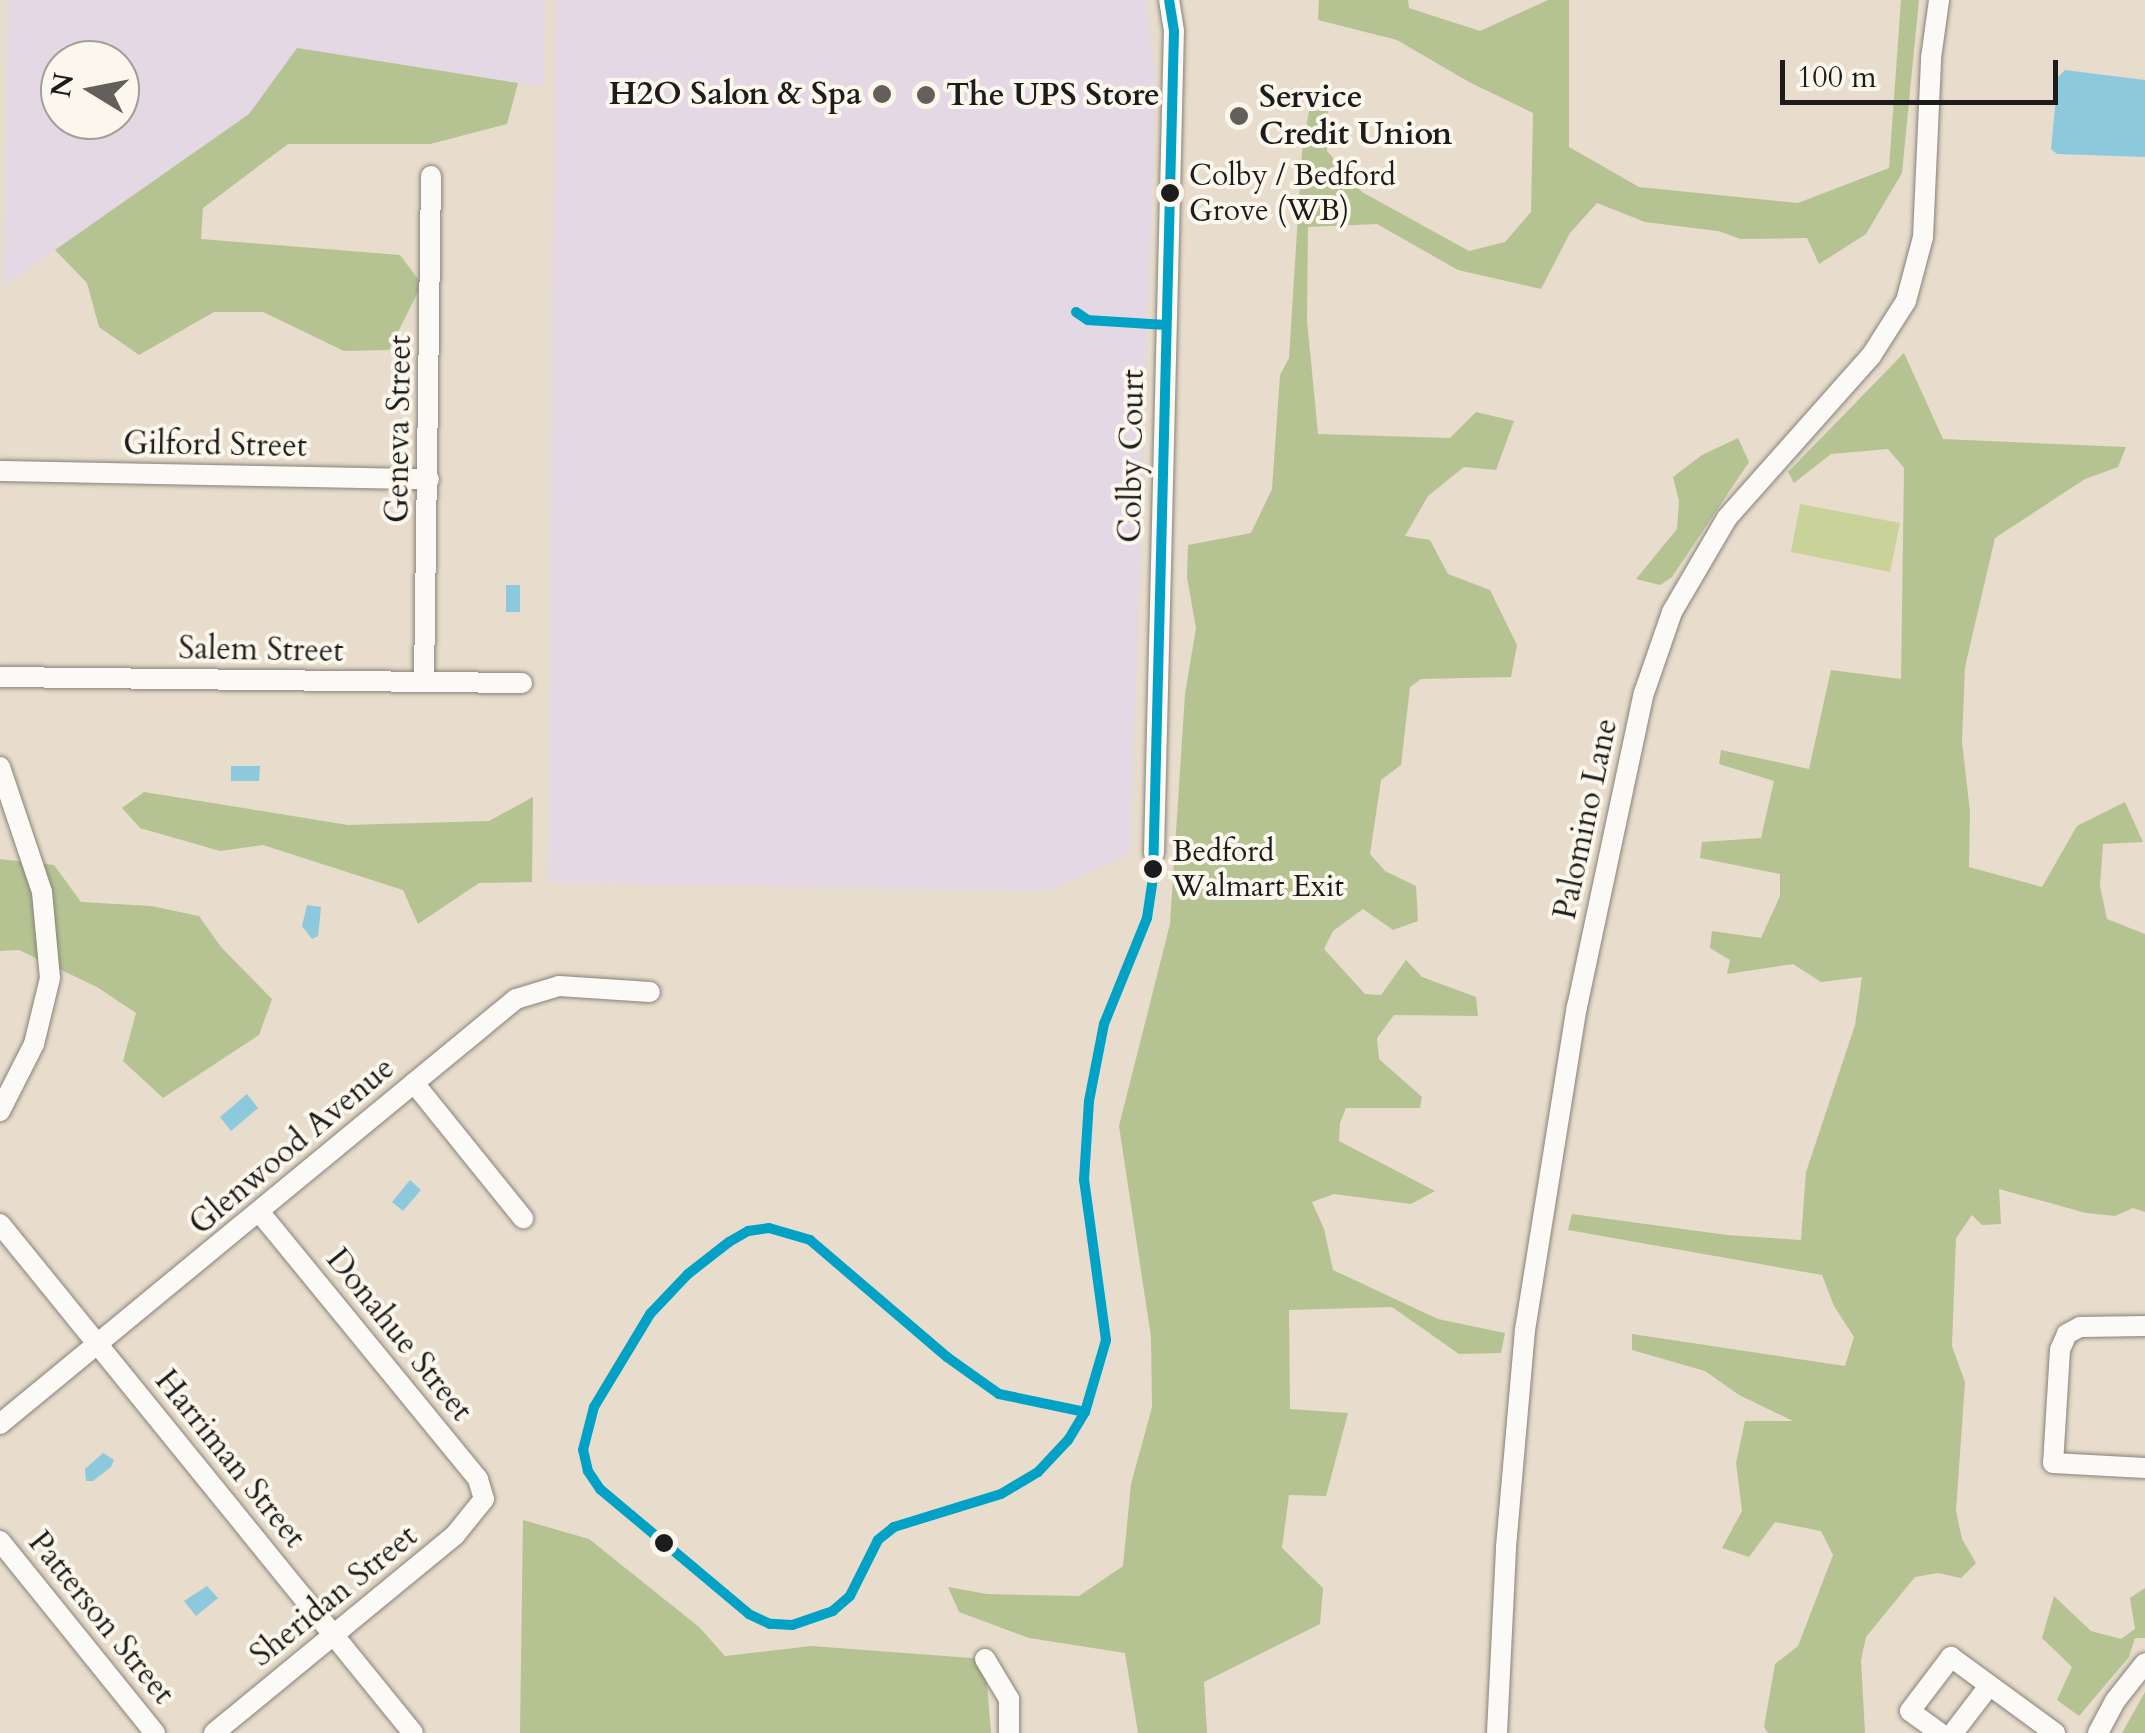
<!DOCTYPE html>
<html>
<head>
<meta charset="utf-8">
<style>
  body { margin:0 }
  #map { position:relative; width:2145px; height:1733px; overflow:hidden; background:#e8dccc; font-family:Cardo,serif }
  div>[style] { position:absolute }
  .built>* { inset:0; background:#e3d8e3 }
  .green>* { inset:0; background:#c9d299 }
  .forest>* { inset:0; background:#b5c392 }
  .water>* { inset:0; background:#8dc9dd }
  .roads { filter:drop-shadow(0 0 2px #88827a) drop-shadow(0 0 2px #88827a) }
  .minor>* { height:20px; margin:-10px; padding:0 10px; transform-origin:10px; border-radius:10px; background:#fcfaf7 }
  .bus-1>* { height:10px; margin:-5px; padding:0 5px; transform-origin:5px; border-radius:5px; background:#01a2c5 }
  .dots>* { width:28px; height:28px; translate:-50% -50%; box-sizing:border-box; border:5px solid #fbf7ec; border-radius:50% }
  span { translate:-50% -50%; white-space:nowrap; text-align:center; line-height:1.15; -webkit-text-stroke:8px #fbf7ec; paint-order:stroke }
  .bus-label { font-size:30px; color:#1c1c1c }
  .left { translate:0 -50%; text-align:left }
  .poi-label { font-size:32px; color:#1c1c1c; font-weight:700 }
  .right { translate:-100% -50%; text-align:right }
  .street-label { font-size:32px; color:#1c1c1c }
  .north { position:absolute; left:40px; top:40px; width:100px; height:100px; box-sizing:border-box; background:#fbf7ec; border:2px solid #a29f99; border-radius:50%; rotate:280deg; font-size:28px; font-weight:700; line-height:40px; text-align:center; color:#1c1c1c }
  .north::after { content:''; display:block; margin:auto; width:35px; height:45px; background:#635f5a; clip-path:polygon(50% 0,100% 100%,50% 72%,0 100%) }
  .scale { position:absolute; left:1780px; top:60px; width:278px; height:45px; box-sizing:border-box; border:5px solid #1c1c1c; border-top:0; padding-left:12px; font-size:30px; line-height:35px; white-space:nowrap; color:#1c1c1c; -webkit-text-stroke:8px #fbf7ec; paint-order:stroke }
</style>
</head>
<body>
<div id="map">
  <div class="built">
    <div style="clip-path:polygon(evenodd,8px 0,545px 0,544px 87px,297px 48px,249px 114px,3px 287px,8px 0,60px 60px,120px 60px,120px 120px,60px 120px,60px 60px)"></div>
    <div style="clip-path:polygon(555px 0,1146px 0,1156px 77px,1130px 854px,1049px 891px,548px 883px)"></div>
  </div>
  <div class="green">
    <div style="clip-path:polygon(1800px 504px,1900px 523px,1890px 572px,1791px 552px)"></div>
  </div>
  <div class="forest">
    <div style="clip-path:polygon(1319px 0,1408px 0,1409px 8px,1480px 31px,1548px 0,1569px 0,1569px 147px,1639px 187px,1798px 203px,1889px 168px,1901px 0,1919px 0,1902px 173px,1866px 234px,1819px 264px,1807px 238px,1741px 239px,1718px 231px,1645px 222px,1597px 203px,1570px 233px,1541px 289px,1458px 270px,1377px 224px,1308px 227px,1307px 320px,1318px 434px,1450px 438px,1476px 412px,1514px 421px,1496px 470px,1464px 467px,1428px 496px,1405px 536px,1430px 540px,1448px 574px,1490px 590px,1517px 645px,1511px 677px,1421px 679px,1410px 687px,1401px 765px,1381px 780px,1370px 854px,1385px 871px,1416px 886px,1418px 921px,1393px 930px,1363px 909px,1333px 931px,1324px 949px,1365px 994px,1381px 995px,1406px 960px,1422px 977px,1476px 997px,1478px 1016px,1394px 1015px,1377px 1038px,1379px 1059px,1422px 1097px,1420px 1108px,1346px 1108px,1340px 1123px,1339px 1141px,1435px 1191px,1411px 1204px,1334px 1194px,1312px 1202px,1324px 1229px,1333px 1270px,1438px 1319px,1505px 1333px,1501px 1353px,1459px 1354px,1392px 1307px,1289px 1310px,1290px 1409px,1348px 1413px,1326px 1496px,1289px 1495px,1282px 1548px,1323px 1588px,1320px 1624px,1204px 1682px,1207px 1733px,1138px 1733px,1125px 1653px,1029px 1638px,959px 1612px,948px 1587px,987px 1594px,1079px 1596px,1123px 1566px,1131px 1484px,1152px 1407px,1151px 1337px,1119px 1126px,1170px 924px,1185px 694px,1196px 628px,1187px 577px,1188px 545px,1251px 533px,1272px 489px,1280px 375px,1289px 358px,1302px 152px,1309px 111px,1328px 110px,1327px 151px,1362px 192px,1469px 251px,1505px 242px,1531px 212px,1533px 113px,1469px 82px,1397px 40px,1318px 20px)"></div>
    <div style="clip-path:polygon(297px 48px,518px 83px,507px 124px,430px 144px,288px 144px,203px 208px,201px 239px,400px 255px,422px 284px,389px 350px,344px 351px,263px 312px,214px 312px,139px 355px,99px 327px,87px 283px,55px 250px,249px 114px)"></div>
    <div style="clip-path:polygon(1904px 353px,1943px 439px,2126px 447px,2118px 467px,2085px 479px,1995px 538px,1965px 667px,1962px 742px,1970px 812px,1969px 867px,2042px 887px,2077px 826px,2125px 802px,2143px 842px,2103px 844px,2100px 886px,2107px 919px,2145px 934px,2145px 1212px,2133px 1208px,2115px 1216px,2086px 1213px,1999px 1189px,2001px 1224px,1982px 1225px,1972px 1215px,1956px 1238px,1952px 1346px,1965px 1382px,1956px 1511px,1962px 1539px,1976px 1563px,1961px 1578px,1938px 1573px,1915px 1577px,1866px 1637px,1861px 1660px,1865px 1733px,1768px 1733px,1764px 1727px,1775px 1664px,1798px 1646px,1833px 1555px,1821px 1531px,1775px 1522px,1749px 1557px,1722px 1548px,1742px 1511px,1736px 1463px,1745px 1421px,1793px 1421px,1739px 1395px,1705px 1371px,1632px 1350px,1632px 1334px,1845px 1366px,1854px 1337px,1834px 1306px,1822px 1275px,1568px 1230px,1572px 1214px,1727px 1235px,1801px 1240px,1806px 1172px,1855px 1025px,1862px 977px,1821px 982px,1793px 964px,1727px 974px,1730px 960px,1710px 948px,1712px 931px,1761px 938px,1780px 896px,1780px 874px,1700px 858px,1702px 842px,1761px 838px,1774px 781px,1719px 764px,1721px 750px,1809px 769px,1831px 670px,1901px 679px,1904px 468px,1888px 449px,1831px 454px,1794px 483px,1788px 472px)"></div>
    <div style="clip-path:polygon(1738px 438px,1749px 462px,1672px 577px,1660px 585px,1636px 579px,1677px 529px,1679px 501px,1673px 477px,1702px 455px)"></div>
    <div style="clip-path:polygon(144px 792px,348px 825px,489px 821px,533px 797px,532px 882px,479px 883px,418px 924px,403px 890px,263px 845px,220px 851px,140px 828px,122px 808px)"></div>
    <div style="clip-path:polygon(0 859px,54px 865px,81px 902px,151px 906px,199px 916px,221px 947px,272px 999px,259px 1035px,163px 1098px,123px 1061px,136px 1013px,97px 987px,19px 950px,0 951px)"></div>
    <div style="clip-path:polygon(523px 1520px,589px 1539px,699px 1627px,725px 1656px,811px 1646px,985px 1659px,991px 1733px,520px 1733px)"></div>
    <div style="clip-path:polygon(2145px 1588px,2145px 1638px,2135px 1638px,2129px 1657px,2079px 1716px,2057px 1700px,2072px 1667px,2042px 1638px,2054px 1596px,2091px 1631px,2121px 1639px,2135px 1629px,2130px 1598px)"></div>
    <div style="clip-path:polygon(2145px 1692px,2145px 1733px,2122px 1733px)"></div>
  </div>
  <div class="water">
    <div style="clip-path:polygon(2065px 70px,2145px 80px,2145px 157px,2057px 154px,2051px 149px,2058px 77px)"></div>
    <div style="clip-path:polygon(506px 585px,520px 585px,520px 612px,506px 612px)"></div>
    <div style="clip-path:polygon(231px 766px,260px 766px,259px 781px,231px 781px)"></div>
    <div style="clip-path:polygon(307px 905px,321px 907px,318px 936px,312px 939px,302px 926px)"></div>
    <div style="clip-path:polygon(247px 1094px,258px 1108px,231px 1131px,220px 1117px)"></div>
    <div style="clip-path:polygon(410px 1180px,421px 1190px,403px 1211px,392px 1202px)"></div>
    <div style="clip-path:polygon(103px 1453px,114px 1460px,111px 1467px,93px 1481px,86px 1481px,85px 1469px)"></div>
    <div style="clip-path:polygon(207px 1586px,218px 1598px,196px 1616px,184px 1601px)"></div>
  </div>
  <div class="roads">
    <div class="minor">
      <div style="left:0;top:471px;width:429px;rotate:1.1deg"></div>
      <div style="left:0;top:677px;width:522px;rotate:0.66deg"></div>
      <div style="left:424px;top:682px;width:506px;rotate:-89.21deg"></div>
      <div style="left:0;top:767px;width:132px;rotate:71.4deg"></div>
      <div style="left:42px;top:892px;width:86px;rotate:84.7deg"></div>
      <div style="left:50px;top:978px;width:68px;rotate:103.6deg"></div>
      <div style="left:34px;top:1044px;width:75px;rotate:116.9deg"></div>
      <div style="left:1154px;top:853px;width:822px;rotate:-88.61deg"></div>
      <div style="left:1174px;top:31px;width:31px;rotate:-99deg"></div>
      <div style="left:414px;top:1083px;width:174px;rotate:51.1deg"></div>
      <div style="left:0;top:1224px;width:655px;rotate:50.94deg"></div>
      <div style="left:2145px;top:1326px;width:65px;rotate:179.1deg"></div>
      <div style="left:2080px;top:1327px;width:15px;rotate:152deg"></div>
      <div style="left:2067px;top:1334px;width:17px;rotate:114deg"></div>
      <div style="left:2060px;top:1350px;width:113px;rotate:93.5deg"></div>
      <div style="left:2053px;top:1463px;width:92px;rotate:3.1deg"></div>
      <div style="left:0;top:1424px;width:668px;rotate:-39.48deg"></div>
      <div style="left:516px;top:999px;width:45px;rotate:-16.8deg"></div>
      <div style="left:559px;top:986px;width:91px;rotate:3.8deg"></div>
      <div style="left:0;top:1541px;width:247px;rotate:51.1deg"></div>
      <div style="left:985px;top:1659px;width:47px;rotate:59deg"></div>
      <div style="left:1009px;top:1699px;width:34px;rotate:90deg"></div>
      <div style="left:214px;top:1733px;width:312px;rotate:-39.4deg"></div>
      <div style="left:455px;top:1535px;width:46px;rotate:-51.1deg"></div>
      <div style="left:484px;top:1499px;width:21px;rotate:-107deg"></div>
      <div style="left:478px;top:1479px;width:344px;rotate:-129.3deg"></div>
      <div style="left:1497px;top:1733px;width:186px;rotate:-87.2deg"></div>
      <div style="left:1506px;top:1547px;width:218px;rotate:-85deg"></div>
      <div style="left:1525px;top:1330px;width:327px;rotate:-80.9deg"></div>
      <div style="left:1577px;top:1007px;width:321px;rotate:-78deg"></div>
      <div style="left:1644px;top:693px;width:86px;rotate:-70.9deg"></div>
      <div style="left:1672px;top:612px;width:109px;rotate:-59.7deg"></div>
      <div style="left:1727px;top:518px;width:217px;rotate:-48.4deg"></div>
      <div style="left:1871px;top:356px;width:65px;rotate:-57.5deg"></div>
      <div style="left:1906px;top:301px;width:66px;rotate:-75.1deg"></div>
      <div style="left:1923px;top:237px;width:179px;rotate:-87.4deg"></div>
      <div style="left:1931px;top:58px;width:59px;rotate:-82.1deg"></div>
      <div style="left:1940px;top:1733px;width:37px;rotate:-144deg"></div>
      <div style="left:1910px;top:1711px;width:68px;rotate:-52.8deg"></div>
      <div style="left:1951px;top:1657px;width:129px;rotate:36.2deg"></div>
      <div style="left:1953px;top:1733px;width:59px;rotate:-52.5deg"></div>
      <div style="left:2098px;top:1733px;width:36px;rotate:-62deg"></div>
      <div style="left:2115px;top:1701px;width:48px;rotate:-51.7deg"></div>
    </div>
  </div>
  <div class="bus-1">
    <div style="left:1076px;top:312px;width:14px;rotate:34deg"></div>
    <div style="left:1088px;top:320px;width:77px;rotate:3.7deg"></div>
    <div style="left:769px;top:1228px;width:43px;rotate:16.3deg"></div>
    <div style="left:810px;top:1240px;width:180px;rotate:40.5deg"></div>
    <div style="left:947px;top:1357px;width:64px;rotate:35.4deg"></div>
    <div style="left:999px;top:1394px;width:88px;rotate:11.8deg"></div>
    <div style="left:1085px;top:1412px;width:33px;rotate:121deg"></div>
    <div style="left:1068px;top:1440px;width:44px;rotate:133.2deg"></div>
    <div style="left:1038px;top:1472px;width:43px;rotate:149.3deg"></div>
    <div style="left:1001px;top:1494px;width:112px;rotate:162.9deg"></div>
    <div style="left:894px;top:1527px;width:21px;rotate:141deg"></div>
    <div style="left:878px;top:1540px;width:63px;rotate:116.6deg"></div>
    <div style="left:850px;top:1596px;width:23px;rotate:139deg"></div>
    <div style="left:833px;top:1611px;width:43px;rotate:161.1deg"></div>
    <div style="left:792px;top:1625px;width:22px;rotate:-177deg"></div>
    <div style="left:770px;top:1624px;width:23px;rotate:-155deg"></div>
    <div style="left:749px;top:1614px;width:194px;rotate:-140deg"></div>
    <div style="left:600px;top:1489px;width:22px;rotate:-124deg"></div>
    <div style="left:588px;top:1471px;width:22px;rotate:-103deg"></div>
    <div style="left:583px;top:1450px;width:44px;rotate:-75.7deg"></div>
    <div style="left:594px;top:1407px;width:109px;rotate:-58.9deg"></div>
    <div style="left:650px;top:1314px;width:55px;rotate:-46.5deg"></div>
    <div style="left:688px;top:1274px;width:52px;rotate:-38deg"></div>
    <div style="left:729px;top:1242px;width:22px;rotate:-30deg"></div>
    <div style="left:748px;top:1231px;width:21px;rotate:-8deg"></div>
    <div style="left:1085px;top:1412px;width:75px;rotate:-73.7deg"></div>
    <div style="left:1106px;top:1340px;width:162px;rotate:-97.8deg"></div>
    <div style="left:1084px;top:1180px;width:79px;rotate:-86.4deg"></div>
    <div style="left:1089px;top:1101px;width:78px;rotate:-79deg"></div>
    <div style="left:1104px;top:1024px;width:114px;rotate:-67.9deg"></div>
    <div style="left:1147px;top:918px;width:40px;rotate:-81.5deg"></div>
    <div style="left:1153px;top:878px;width:847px;rotate:-88.58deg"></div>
    <div style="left:1174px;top:31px;width:31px;rotate:-99deg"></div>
  </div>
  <div class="dots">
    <div style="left:882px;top:94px;background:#635f5a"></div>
    <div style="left:926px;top:95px;background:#635f5a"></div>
    <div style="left:1239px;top:116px;background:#635f5a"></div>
    <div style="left:1170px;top:193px;background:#1c1c1c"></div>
    <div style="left:1153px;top:869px;background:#1c1c1c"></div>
    <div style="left:664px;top:1543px;background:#1c1c1c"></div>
  </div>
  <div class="bus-label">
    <span class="left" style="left:1189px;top:193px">Colby / Bedford<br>Grove (WB)</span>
    <span class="left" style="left:1172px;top:869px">Bedford<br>Walmart Exit</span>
  </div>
  <div class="poi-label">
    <span class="right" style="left:862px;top:94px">H2O Salon &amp; Spa</span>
    <span class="left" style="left:946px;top:95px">The UPS Store</span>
    <span class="left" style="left:1259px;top:116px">Service<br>Credit Union</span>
  </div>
  <div class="street-label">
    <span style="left:399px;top:429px;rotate:-89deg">Geneva Street</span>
    <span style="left:215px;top:445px;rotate:1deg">Gilford Street</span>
    <span style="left:1132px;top:456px;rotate:-89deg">Colby Court</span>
    <span style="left:261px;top:650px;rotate:1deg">Salem Street</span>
    <span style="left:1586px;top:819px;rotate:-78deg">Palomino Lane</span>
    <span style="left:292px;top:1146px;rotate:-40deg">Glenwood Avenue</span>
    <span style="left:399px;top:1335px;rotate:51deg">Donahue Street</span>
    <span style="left:230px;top:1459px;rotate:51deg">Harriman Street</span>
    <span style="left:334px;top:1596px;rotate:-39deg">Sheridan Street</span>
    <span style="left:101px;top:1618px;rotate:51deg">Patterson Street</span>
  </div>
  <div class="north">N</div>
  <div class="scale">100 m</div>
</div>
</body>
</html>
